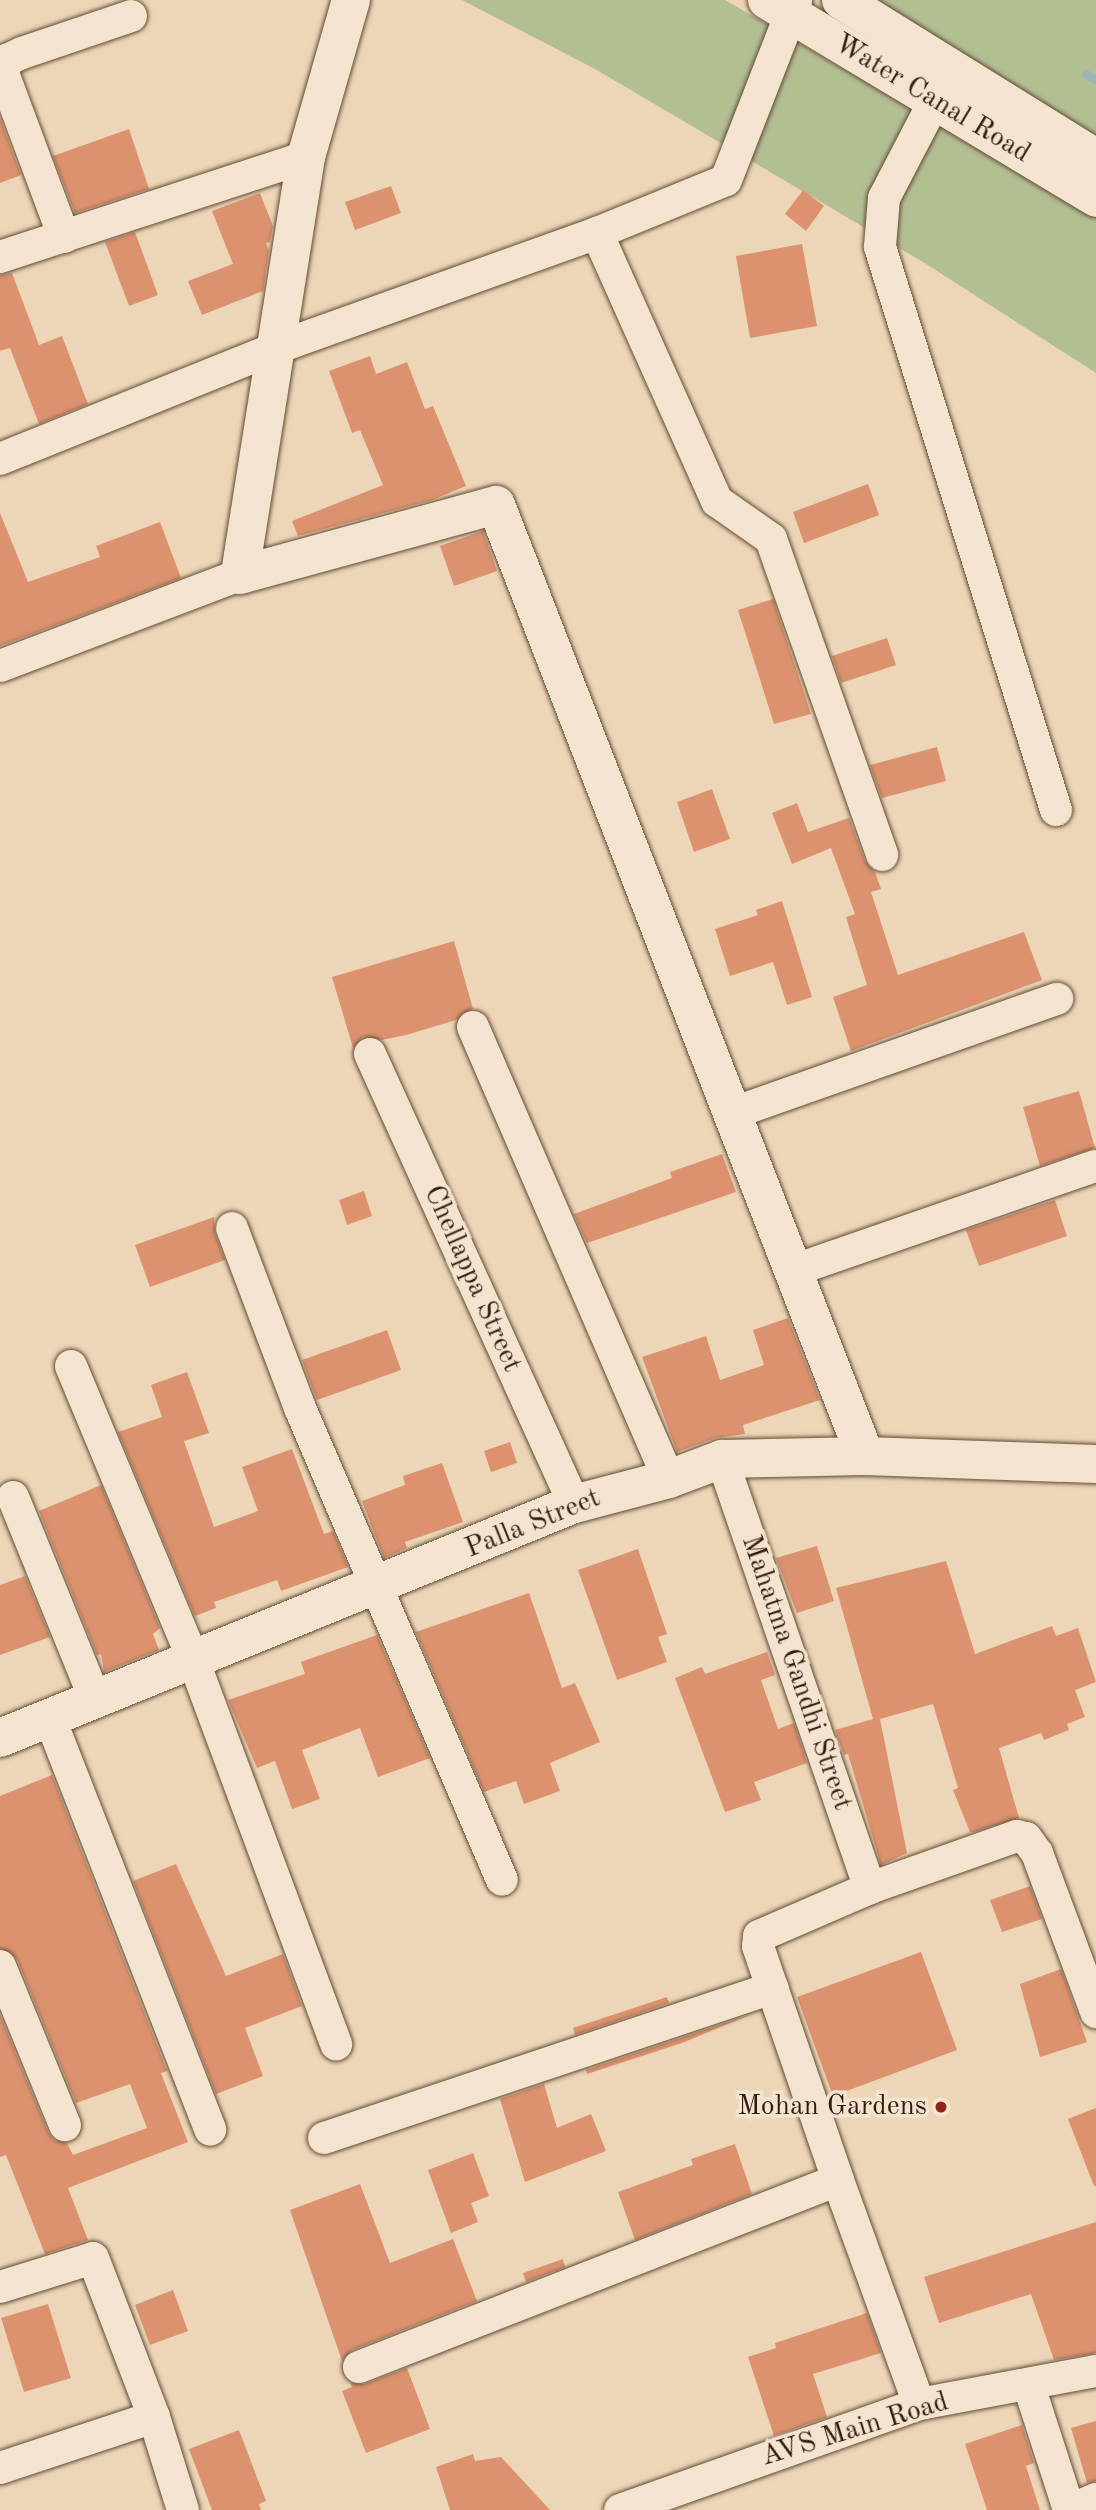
<!DOCTYPE html>
<html>
<head>
<meta charset="utf-8">
<style>
  body { margin:0 }
  #map { position:relative; width:1096px; height:2510px; overflow:hidden; background:#edd6b7; font-family:"Old Standard TT",serif }
  div>[style] { position:absolute }
  .green>* { inset:0; background:#b2bf93 }
  .stream>* { height:9px; margin:-4.5px; padding:0 4.5px; transform-origin:4.5px; border-radius:4.5px; background:#9db7b9 }
  .building>* { inset:0; background:#dc926f }
  .roads { filter:drop-shadow(0 0 2px #624b35) drop-shadow(0 0 2px #624b35) }
  .minor>* { height:32px; margin:-16px; padding:0 16px; transform-origin:16px; border-radius:16px; background:#f3e4d0 }
  .tertiary>* { height:38px; margin:-19px; padding:0 19px; transform-origin:19px; border-radius:19px; background:#f3e4d0 }
  .secondary>* { height:38px; margin:-19px; padding:0 19px; transform-origin:19px; border-radius:19px; background:#f3e4d0 }
  .dots>* { width:19px; height:19px; translate:-50% -50%; box-sizing:border-box; border:4px solid #f3e4d0; border-radius:50% }
  span { translate:-50% -50%; white-space:nowrap; text-align:center; line-height:1.15; -webkit-text-stroke:7px #f3e4d0; paint-order:stroke }
  .street-label { font-size:28px; color:#331d0a }
  .poi-label { font-size:28px; color:#331d0a }
  .right { translate:-100% -50%; text-align:right }
</style>
</head>
<body>
<div id="map">
  <div class="green">
    <div style="clip-path:polygon(462px 0,725px 0,1045px 186px,1096px 218px,1096px 373px,923px 262px,595px 69px)"></div>
    <div style="clip-path:polygon(873px 0,1096px 0,1096px 138px)"></div>
  </div>
  <div class="stream">
    <div style="left:1086px;top:74px;width:12px;rotate:31deg"></div>
  </div>
  <div class="building">
    <div style="clip-path:polygon(0 118px,21px 175px,0 183px)"></div>
    <div style="clip-path:polygon(129px 129px,149px 189px,75px 213px,53px 156px)"></div>
    <div style="clip-path:polygon(391px 186px,401px 213px,355px 230px,345px 202px)"></div>
    <div style="clip-path:polygon(803px 190px,824px 206px,806px 231px,785px 214px)"></div>
    <div style="clip-path:polygon(260px 193px,273px 226px,270px 242px,266px 243px,269px 251px,263px 291px,202px 315px,188px 281px,233px 264px,212px 211px)"></div>
    <div style="clip-path:polygon(135px 232px,158px 295px,129px 306px,105px 242px)"></div>
    <div style="clip-path:polygon(802px 244px,817px 326px,750px 338px,736px 256px)"></div>
    <div style="clip-path:polygon(12px 273px,39px 345px,62px 336px,88px 404px,39px 424px,10px 348px,0 351px,0 275px)"></div>
    <div style="clip-path:polygon(370px 356px,376px 374px,407px 362px,425px 409px,433px 406px,466px 486px,432px 500px,298px 536px,292px 521px,383px 485px,360px 430px,352px 433px,329px 371px)"></div>
    <div style="clip-path:polygon(868px 484px,879px 515px,804px 543px,793px 512px)"></div>
    <div style="clip-path:polygon(0 513px,28px 582px,100px 557px,96px 546px,160px 522px,181px 578px,0 646px)"></div>
    <div style="clip-path:polygon(483px 531px,497px 571px,454px 586px,440px 546px)"></div>
    <div style="clip-path:polygon(773px 599px,811px 714px,774px 724px,738px 610px)"></div>
    <div style="clip-path:polygon(887px 638px,896px 665px,841px 683px,832px 656px)"></div>
    <div style="clip-path:polygon(937px 747px,946px 781px,882px 798px,870px 765px)"></div>
    <div style="clip-path:polygon(712px 789px,730px 839px,694px 852px,677px 802px)"></div>
    <div style="clip-path:polygon(797px 803px,808px 832px,849px 818px,865px 861px,875px 872px,881px 889px,871px 892px,898px 975px,1024px 932px,1042px 980px,851px 1051px,833px 997px,867px 985px,846px 917px,855px 914px,831px 848px,792px 864px,772px 813px)"></div>
    <div style="clip-path:polygon(782px 901px,812px 997px,787px 1005px,773px 962px,730px 976px,715px 929px,758px 915px,756px 910px)"></div>
    <div style="clip-path:polygon(454px 941px,473px 1009px,456px 1020px,406px 1035px,382px 1040px,363px 1037px,353px 1048px,332px 977px)"></div>
    <div style="clip-path:polygon(1079px 1091px,1095px 1148px,1040px 1166px,1023px 1107px)"></div>
    <div style="clip-path:polygon(722px 1154px,736px 1192px,587px 1243px,574px 1214px,672px 1178px,670px 1172px)"></div>
    <div style="clip-path:polygon(364px 1191px,372px 1216px,347px 1225px,339px 1200px)"></div>
    <div style="clip-path:polygon(1055px 1200px,1067px 1236px,979px 1266px,966px 1230px)"></div>
    <div style="clip-path:polygon(214px 1217px,215px 1234px,225px 1260px,150px 1287px,135px 1245px)"></div>
    <div style="clip-path:polygon(788px 1318px,820px 1400px,743px 1425px,745px 1434px,715px 1438px,677px 1452px,642px 1357px,706px 1336px,720px 1380px,764px 1365px,753px 1330px)"></div>
    <div style="clip-path:polygon(387px 1330px,401px 1370px,317px 1400px,302px 1360px)"></div>
    <div style="clip-path:polygon(187px 1372px,209px 1433px,184px 1441px,214px 1527px,258px 1511px,242px 1467px,292px 1449px,324px 1534px,333px 1531px,348px 1567px,281px 1591px,277px 1580px,214px 1602px,216px 1608px,195px 1616px,118px 1432px,162px 1417px,151px 1385px)"></div>
    <div style="clip-path:polygon(510px 1442px,517px 1463px,491px 1472px,484px 1451px)"></div>
    <div style="clip-path:polygon(442px 1463px,463px 1522px,405px 1542px,407px 1548px,384px 1558px,362px 1501px,405px 1485px,403px 1476px)"></div>
    <div style="clip-path:polygon(101px 1485px,160px 1628px,153px 1634px,159px 1650px,104px 1672px,101px 1654px,97px 1655px,39px 1511px)"></div>
    <div style="clip-path:polygon(817px 1546px,834px 1601px,797px 1613px,776px 1558px)"></div>
    <div style="clip-path:polygon(638px 1549px,667px 1634px,658px 1637px,667px 1662px,617px 1680px,578px 1570px)"></div>
    <div style="clip-path:polygon(946px 1561px,975px 1654px,1052px 1626px,1056px 1636px,1078px 1628px,1096px 1682px,1075px 1690px,1085px 1717px,1067px 1724px,1069px 1730px,1044px 1740px,1041px 1733px,999px 1748px,1019px 1818px,974px 1832px,970px 1832px,953px 1790px,958px 1788px,933px 1704px,880px 1719px,907px 1853px,881px 1865px,848px 1754px,844px 1755px,835px 1730px,873px 1719px,836px 1588px)"></div>
    <div style="clip-path:polygon(25px 1576px,50px 1637px,0 1655px,0 1585px)"></div>
    <div style="clip-path:polygon(529px 1593px,562px 1688px,575px 1683px,600px 1742px,550px 1763px,560px 1791px,524px 1804px,516px 1781px,484px 1792px,416px 1632px)"></div>
    <div style="clip-path:polygon(377px 1635px,430px 1758px,378px 1777px,360px 1728px,302px 1750px,320px 1799px,292px 1809px,275px 1761px,257px 1768px,228px 1700px,305px 1674px,301px 1662px)"></div>
    <div style="clip-path:polygon(767px 1652px,775px 1675px,761px 1680px,778px 1729px,794px 1723px,807px 1763px,754px 1782px,761px 1800px,725px 1812px,675px 1678px,702px 1667px,705px 1674px)"></div>
    <div style="clip-path:polygon(52px 1775px,167px 2071px,161px 2073px,188px 2142px,68px 2188px,88px 2240px,45px 2254px,6px 2155px,0 2157px,0 2015px,48px 2132px,54px 2140px,67px 2143px,73px 2155px,147px 2128px,130px 2084px,76px 2103px,17px 1959px,0 1948px,0 1796px)"></div>
    <div style="clip-path:polygon(176px 1864px,226px 1976px,283px 1954px,302px 2006px,245px 2028px,263px 2076px,216px 2094px,133px 1881px)"></div>
    <div style="clip-path:polygon(1030px 1886px,1042px 1919px,1002px 1932px,990px 1900px)"></div>
    <div style="clip-path:polygon(921px 1952px,957px 2050px,833px 2096px,797px 1997px)"></div>
    <div style="clip-path:polygon(1061px 1969px,1087px 2042px,1040px 2057px,1020px 1984px)"></div>
    <div style="clip-path:polygon(667px 1997px,669px 2003px,575px 2035px,573px 2028px)"></div>
    <div style="clip-path:polygon(752px 2014px,682px 2043px,587px 2074px,586px 2070px)"></div>
    <div style="clip-path:polygon(544px 2084px,557px 2128px,591px 2114px,606px 2151px,525px 2182px,500px 2099px)"></div>
    <div style="clip-path:polygon(1096px 2108px,1096px 2186px,1094px 2186px,1068px 2119px)"></div>
    <div style="clip-path:polygon(735px 2144px,752px 2194px,635px 2240px,618px 2192px,693px 2165px,691px 2159px)"></div>
    <div style="clip-path:polygon(473px 2153px,489px 2196px,471px 2203px,478px 2222px,451px 2233px,428px 2170px)"></div>
    <div style="clip-path:polygon(360px 2184px,390px 2263px,453px 2239px,477px 2301px,352px 2350px,342px 2361px,290px 2210px)"></div>
    <div style="clip-path:polygon(1096px 2222px,1096px 2353px,1054px 2360px,1031px 2294px,939px 2323px,924px 2277px)"></div>
    <div style="clip-path:polygon(563px 2259px,565px 2267px,526px 2282px,523px 2273px)"></div>
    <div style="clip-path:polygon(173px 2290px,188px 2331px,150px 2345px,135px 2305px)"></div>
    <div style="clip-path:polygon(48px 2304px,71px 2378px,24px 2392px,1px 2318px)"></div>
    <div style="clip-path:polygon(867px 2313px,881px 2353px,813px 2374px,827px 2417px,774px 2436px,748px 2357px,776px 2348px,775px 2343px)"></div>
    <div style="clip-path:polygon(407px 2368px,430px 2429px,366px 2453px,342px 2391px,352px 2387px,350px 2383px,365px 2384px)"></div>
    <div style="clip-path:polygon(1096px 2421px,1096px 2481px,1087px 2483px,1071px 2428px)"></div>
    <div style="clip-path:polygon(1022px 2425px,1034px 2463px,1026px 2466px,1040px 2510px,987px 2510px,965px 2444px)"></div>
    <div style="clip-path:polygon(239px 2430px,266px 2501px,259px 2504px,261px 2510px,212px 2510px,189px 2449px)"></div>
    <div style="clip-path:polygon(473px 2454px,475px 2461px,501px 2457px,550px 2510px,450px 2510px,436px 2467px)"></div>
  </div>
  <div class="roads">
    <div class="minor">
      <div style="left:935px;top:100px;width:110px;rotate:117.5deg"></div>
      <div style="left:884px;top:198px;width:49px;rotate:94.7deg"></div>
      <div style="left:880px;top:247px;width:590px;rotate:72.64deg"></div>
      <div style="left:597px;top:233px;width:294px;rotate:65.9deg"></div>
      <div style="left:717px;top:501px;width:66px;rotate:35.1deg"></div>
      <div style="left:771px;top:539px;width:335px;rotate:70.6deg"></div>
      <div style="left:64px;top:237px;width:175px;rotate:-110.4deg"></div>
      <div style="left:3px;top:73px;width:14px;rotate:-73deg"></div>
      <div style="left:7px;top:60px;width:17px;rotate:-25deg"></div>
      <div style="left:22px;top:53px;width:115px;rotate:-18.7deg"></div>
      <div style="left:0;top:257px;width:322px;rotate:-18.1deg"></div>
      <div style="left:0;top:459px;width:297px;rotate:-21.9deg"></div>
      <div style="left:276px;top:348px;width:341px;rotate:-19.7deg"></div>
      <div style="left:597px;top:233px;width:139px;rotate:-22.3deg"></div>
      <div style="left:726px;top:180px;width:193px;rotate:-68.7deg"></div>
      <div style="left:0;top:666px;width:257px;rotate:-20.8deg"></div>
      <div style="left:473px;top:1027px;width:493px;rotate:66.6deg"></div>
      <div style="left:370px;top:1054px;width:494px;rotate:65.6deg"></div>
      <div style="left:730px;top:1114px;width:347px;rotate:-19.4deg"></div>
      <div style="left:232px;top:1228px;width:192px;rotate:69.3deg"></div>
      <div style="left:300px;top:1408px;width:513px;rotate:66.83deg"></div>
      <div style="left:795px;top:1270px;width:318px;rotate:-19.1deg"></div>
      <div style="left:71px;top:1366px;width:321px;rotate:67.4deg"></div>
      <div style="left:194px;top:1662px;width:408px;rotate:69.6deg"></div>
      <div style="left:722px;top:1459px;width:454px;rotate:71deg"></div>
      <div style="left:13px;top:1497px;width:218px;rotate:67.9deg"></div>
      <div style="left:49px;top:1716px;width:444px;rotate:68.7deg"></div>
      <div style="left:0;top:1966px;width:172px;rotate:67.8deg"></div>
      <div style="left:324px;top:2138px;width:473px;rotate:-18.5deg"></div>
      <div style="left:0;top:2287px;width:97px;rotate:-17.3deg"></div>
      <div style="left:93px;top:2258px;width:170px;rotate:69deg"></div>
      <div style="left:154px;top:2417px;width:97px;rotate:72.7deg"></div>
      <div style="left:359px;top:2367px;width:514px;rotate:-21.33deg"></div>
      <div style="left:1029px;top:2386px;width:130px;rotate:72.1deg"></div>
      <div style="left:919px;top:2404px;width:238px;rotate:-109.9deg"></div>
      <div style="left:838px;top:2180px;width:247px;rotate:-108.9deg"></div>
      <div style="left:758px;top:1946px;width:10px;rotate:-84deg"></div>
      <div style="left:759px;top:1936px;width:121px;rotate:-23.4deg"></div>
      <div style="left:870px;top:1888px;width:156px;rotate:-19.5deg"></div>
      <div style="left:1017px;top:1836px;width:9px;rotate:13deg"></div>
      <div style="left:1026px;top:1838px;width:19px;rotate:54deg"></div>
      <div style="left:1037px;top:1853px;width:170px;rotate:69.6deg"></div>
      <div style="left:0;top:2468px;width:162px;rotate:-18.3deg"></div>
      <div style="left:620px;top:2510px;width:317px;rotate:-19.5deg"></div>
      <div style="left:919px;top:2404px;width:180px;rotate:-10.6deg"></div>
      <div style="left:1070px;top:2510px;width:28px;rotate:-23deg"></div>
    </div>
    <div class="tertiary">
      <div style="left:351px;top:0;width:163px;rotate:106deg"></div>
      <div style="left:306px;top:157px;width:423px;rotate:99deg"></div>
      <div style="left:240px;top:575px;width:265px;rotate:-15.3deg"></div>
      <div style="left:496px;top:505px;width:1020px;rotate:68.79deg"></div>
      <div style="left:0;top:1738px;width:620px;rotate:-22.18deg"></div>
      <div style="left:574px;top:1504px;width:98px;rotate:-14.7deg"></div>
      <div style="left:669px;top:1479px;width:57px;rotate:-20.7deg"></div>
      <div style="left:722px;top:1459px;width:143px;rotate:-1.2deg"></div>
      <div style="left:865px;top:1456px;width:231px;rotate:2deg"></div>
    </div>
    <div class="secondary">
      <div style="left:767px;top:0;width:384px;rotate:31deg"></div>
      <div style="left:841px;top:0;width:300px;rotate:31.8deg"></div>
    </div>
  </div>
  <div class="dots">
    <div style="left:941px;top:2107px;background:#8f2418"></div>
  </div>
  <div class="street-label">
    <span style="left:932px;top:99px;rotate:31deg">Water Canal Road</span>
    <span style="left:472px;top:1279px;rotate:66deg">Chellappa Street</span>
    <span style="left:533px;top:1524px;rotate:-22deg">Palla Street</span>
    <span style="left:796px;top:1673px;rotate:71deg">Mahatma Gandhi Street</span>
    <span style="left:855px;top:2430px;rotate:-17deg">AVS Main Road</span>
  </div>
  <div class="poi-label">
    <span class="right" style="left:927px;top:2107px">Mohan Gardens</span>
  </div>
</div>
</body>
</html>
